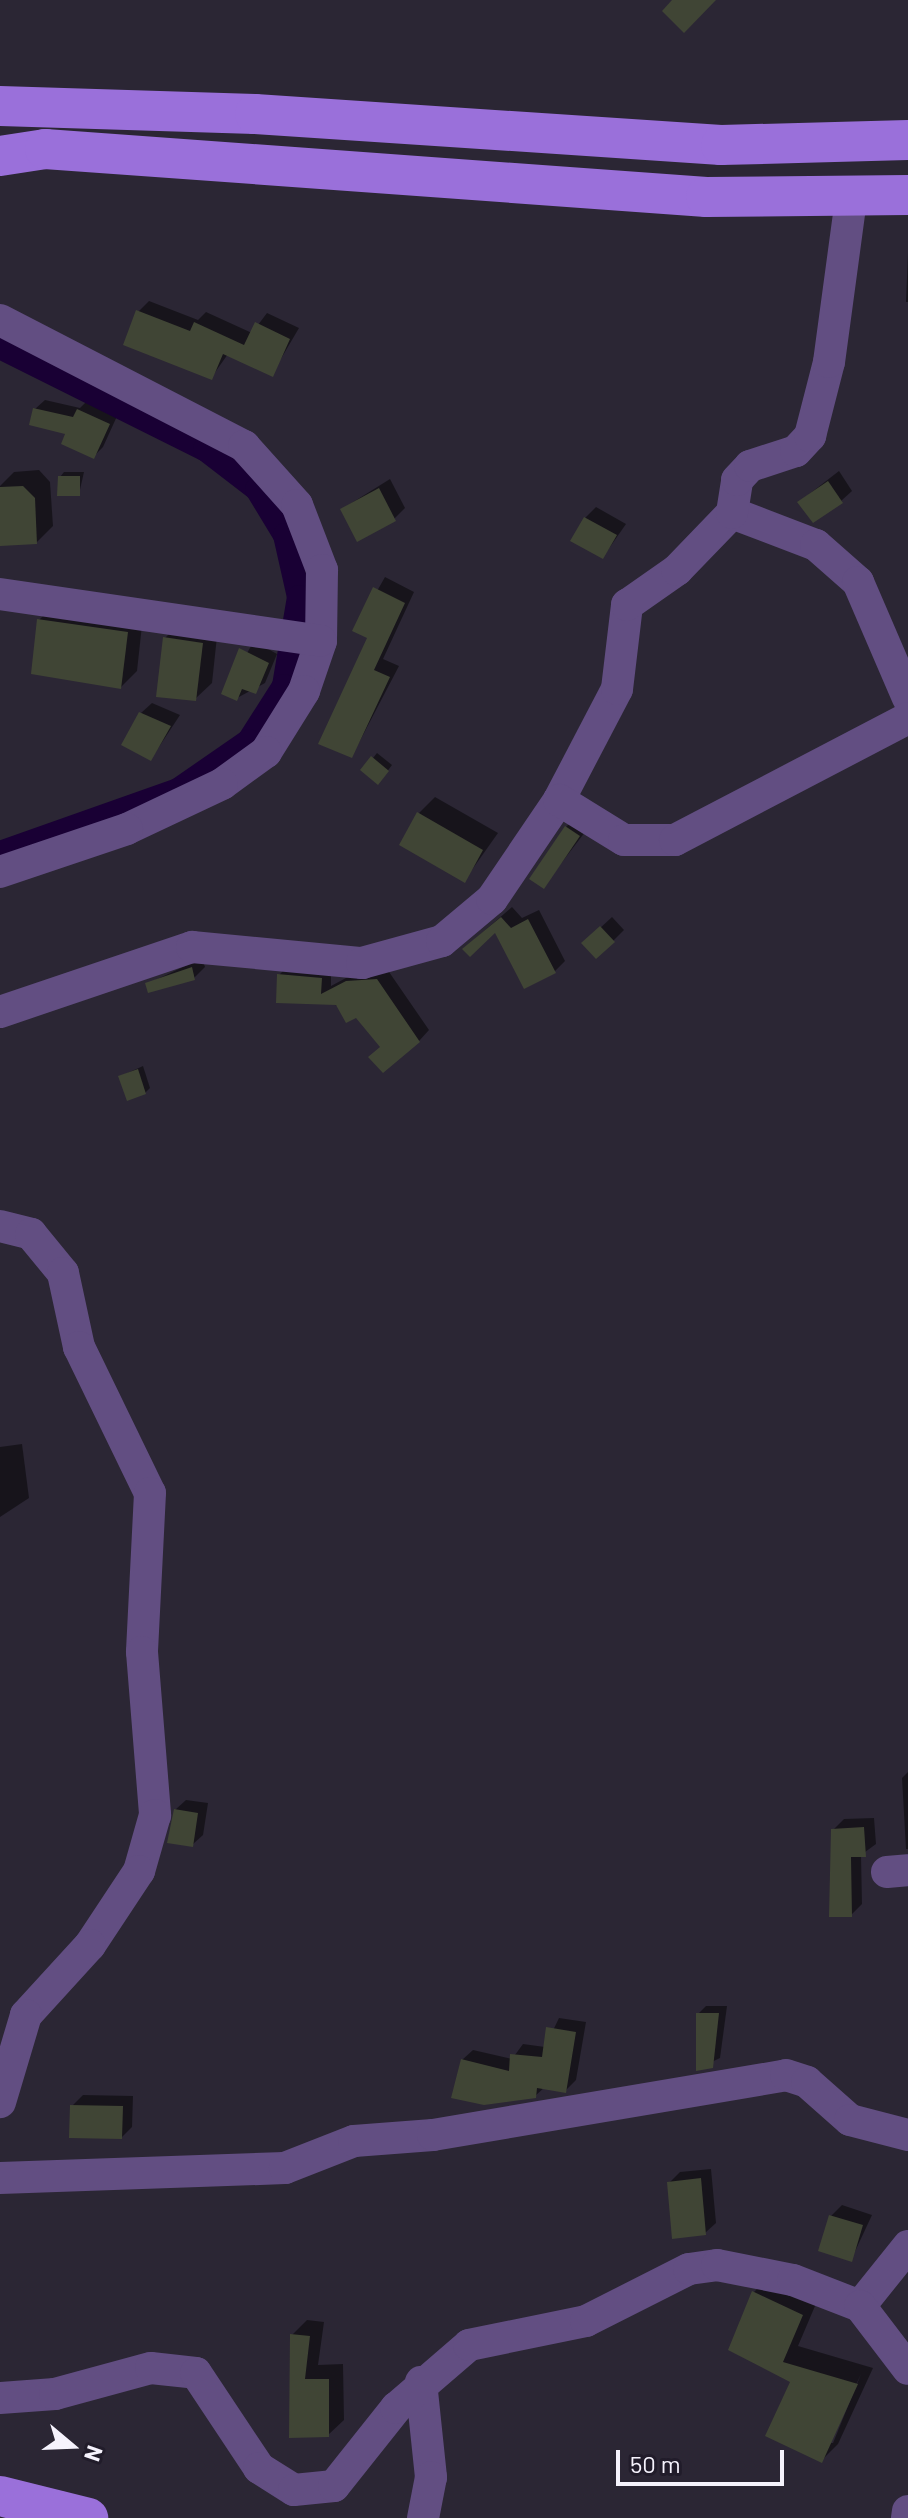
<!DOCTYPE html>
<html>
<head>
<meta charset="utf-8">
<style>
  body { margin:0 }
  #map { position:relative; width:908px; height:2518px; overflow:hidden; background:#2b2634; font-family:Barlow,sans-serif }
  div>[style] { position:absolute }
  .shadow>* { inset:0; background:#0007 }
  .canal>* { height:24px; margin:-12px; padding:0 12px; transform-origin:12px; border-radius:12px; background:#190034 }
  .building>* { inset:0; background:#404535 }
  .minor>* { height:32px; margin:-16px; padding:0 16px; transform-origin:16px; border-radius:16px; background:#624e82 }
  .major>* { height:40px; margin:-20px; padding:0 20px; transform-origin:20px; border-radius:20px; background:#9a70da }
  span { translate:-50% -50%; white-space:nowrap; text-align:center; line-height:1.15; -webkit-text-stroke:8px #211c2a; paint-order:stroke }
  .north { position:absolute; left:32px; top:2406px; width:80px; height:80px; -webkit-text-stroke:6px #211c2a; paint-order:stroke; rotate:109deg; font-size:22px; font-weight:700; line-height:32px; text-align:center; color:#f6f3fd }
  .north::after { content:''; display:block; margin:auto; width:28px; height:36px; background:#f6f3fd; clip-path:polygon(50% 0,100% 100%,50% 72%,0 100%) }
  .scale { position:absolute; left:616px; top:2450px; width:168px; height:36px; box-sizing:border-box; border:4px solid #f6f3fd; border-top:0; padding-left:10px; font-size:24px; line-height:28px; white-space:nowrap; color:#f6f3fd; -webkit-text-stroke:6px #211c2a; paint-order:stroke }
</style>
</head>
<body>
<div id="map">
  <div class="shadow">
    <div style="clip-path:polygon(908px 253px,908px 302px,906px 302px)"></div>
    <div style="clip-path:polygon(149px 301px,198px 320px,206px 312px,252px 333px,267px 313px,299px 328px,272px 374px,228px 354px,211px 378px,138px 312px)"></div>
    <div style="clip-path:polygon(45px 400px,80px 408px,88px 400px,118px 414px,103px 447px,93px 457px,35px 409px)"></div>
    <div style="clip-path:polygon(39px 470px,50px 482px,53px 526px,37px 542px,0 544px,0 486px,14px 472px)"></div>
    <div style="clip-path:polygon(839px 471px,852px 491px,841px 501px,799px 502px)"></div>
    <div style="clip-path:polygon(64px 472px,84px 472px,79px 494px,60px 477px)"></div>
    <div style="clip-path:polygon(390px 479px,405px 508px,394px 519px,342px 509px)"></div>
    <div style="clip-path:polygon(596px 507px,626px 524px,603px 557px,585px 518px)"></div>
    <div style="clip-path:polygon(385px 577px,414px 592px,383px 659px,399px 666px,352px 756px,369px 637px,355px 630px)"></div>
    <div style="clip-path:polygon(56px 603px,143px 616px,137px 671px,121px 687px,39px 620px)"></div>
    <div style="clip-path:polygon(181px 622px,218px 627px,212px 683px,195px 699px,165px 638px)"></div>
    <div style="clip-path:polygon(254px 641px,277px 654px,265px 683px,237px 698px,224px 693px)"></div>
    <div style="clip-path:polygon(152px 703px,180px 715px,151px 759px,141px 713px)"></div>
    <div style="clip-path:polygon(377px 753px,392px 765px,383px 777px,373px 758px)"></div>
    <div style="clip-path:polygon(435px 797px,498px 833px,464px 881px,419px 813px)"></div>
    <div style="clip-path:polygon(582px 811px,595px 819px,543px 887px,566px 827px)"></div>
    <div style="clip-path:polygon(512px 907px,522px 918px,539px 910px,565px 961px,554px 972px,496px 930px,476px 938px)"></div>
    <div style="clip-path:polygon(612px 917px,624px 930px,597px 957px,584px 943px)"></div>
    <div style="clip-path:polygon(202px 958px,205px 967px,194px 978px,147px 984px)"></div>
    <div style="clip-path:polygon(290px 964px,331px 968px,331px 986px,359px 971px,387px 969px,429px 1030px,419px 1041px,382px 1046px,356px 1016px,279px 975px)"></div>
    <div style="clip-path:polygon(143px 1066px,150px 1088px,145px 1093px,121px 1076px)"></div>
    <div style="clip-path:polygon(22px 1444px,29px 1498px,0 1517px,0 1447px)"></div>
    <div style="clip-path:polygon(908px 1772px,908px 1849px,906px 1849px,902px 1778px)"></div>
    <div style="clip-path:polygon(186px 1800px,208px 1803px,203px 1835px,192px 1845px,175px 1810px)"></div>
    <div style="clip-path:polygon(874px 1818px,876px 1844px,861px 1855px,862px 1904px,851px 1915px,833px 1830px,844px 1819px)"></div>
    <div style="clip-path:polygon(706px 2006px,727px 2006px,720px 2058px,697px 2069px,698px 2014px)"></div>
    <div style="clip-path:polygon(559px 2018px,586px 2022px,576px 2080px,566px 2090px,545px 2087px,535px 2096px,462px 2060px,473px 2050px,512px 2059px,523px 2044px,545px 2047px)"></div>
    <div style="clip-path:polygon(83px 2095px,133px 2096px,132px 2127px,122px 2137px,72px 2106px)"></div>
    <div style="clip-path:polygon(711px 2169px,716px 2223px,705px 2233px,669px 2183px,680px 2172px)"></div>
    <div style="clip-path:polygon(842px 2205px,872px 2215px,851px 2260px,831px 2216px)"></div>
    <div style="clip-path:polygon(evenodd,770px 2276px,818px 2299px,798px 2346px,873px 2368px,838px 2444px,822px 2460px,793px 2381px,730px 2349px,754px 2292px,770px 2276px,861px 2374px,833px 2443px,829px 2443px,861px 2374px)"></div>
    <div style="clip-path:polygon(307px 2320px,324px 2322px,318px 2365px,343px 2364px,344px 2420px,328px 2435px,291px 2436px,292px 2335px)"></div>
  </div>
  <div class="canal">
    <div style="left:0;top:347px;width:229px;rotate:26.5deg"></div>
    <div style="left:205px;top:449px;width:66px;rotate:37.6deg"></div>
    <div style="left:257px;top:489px;width:54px;rotate:58.7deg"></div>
    <div style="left:285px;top:535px;width:64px;rotate:77.3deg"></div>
    <div style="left:299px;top:597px;width:90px;rotate:99.6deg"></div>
    <div style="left:284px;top:686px;width:65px;rotate:122.5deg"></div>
    <div style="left:249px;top:741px;width:86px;rotate:145.4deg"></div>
    <div style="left:178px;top:790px;width:189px;rotate:160.5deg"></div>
  </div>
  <div class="building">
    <div style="clip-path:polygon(672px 0,716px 0,684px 33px,662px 11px)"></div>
    <div style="clip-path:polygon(136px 310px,190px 331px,194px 322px,244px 345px,255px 322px,290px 339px,273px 377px,223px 354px,212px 380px,123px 345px)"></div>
    <div style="clip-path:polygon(33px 408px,73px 417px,77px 409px,110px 424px,94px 459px,61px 444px,65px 434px,29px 425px)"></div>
    <div style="clip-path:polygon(58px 476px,80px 476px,80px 496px,57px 496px)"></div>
    <div style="clip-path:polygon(828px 481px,843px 503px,813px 523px,797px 502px)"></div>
    <div style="clip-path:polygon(23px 486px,35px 498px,37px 544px,0 546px,0 487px)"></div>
    <div style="clip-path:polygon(379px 488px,396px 521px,357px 542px,340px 509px)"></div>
    <div style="clip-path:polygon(584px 517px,617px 535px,603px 559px,570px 541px)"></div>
    <div style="clip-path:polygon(373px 587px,405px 603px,374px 670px,390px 677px,352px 758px,318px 744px,367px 638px,352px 631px)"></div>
    <div style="clip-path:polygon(37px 619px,128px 632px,121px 689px,31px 674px)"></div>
    <div style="clip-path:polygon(163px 637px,203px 643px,196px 701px,156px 697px)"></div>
    <div style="clip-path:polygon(239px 648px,269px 663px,256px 694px,242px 689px,237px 701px,221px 694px)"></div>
    <div style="clip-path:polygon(139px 712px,171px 726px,151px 761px,121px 745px)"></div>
    <div style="clip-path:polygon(371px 756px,389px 771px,378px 785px,360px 770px)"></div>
    <div style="clip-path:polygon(417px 812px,483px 850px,465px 883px,399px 845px)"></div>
    <div style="clip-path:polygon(565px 826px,580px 836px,544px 889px,529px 879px)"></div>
    <div style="clip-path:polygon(501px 917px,511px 928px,528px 919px,556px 973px,524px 989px,495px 933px,470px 957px,462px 949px)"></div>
    <div style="clip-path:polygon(600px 926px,615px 942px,596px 959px,581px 943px)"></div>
    <div style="clip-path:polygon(192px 967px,195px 980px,148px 993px,145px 983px)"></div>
    <div style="clip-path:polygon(277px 974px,322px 978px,321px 994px,346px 981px,377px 979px,420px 1042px,383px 1073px,368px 1057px,380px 1047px,356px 1018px,346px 1023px,336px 1005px,276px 1003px)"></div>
    <div style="clip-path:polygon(138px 1069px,146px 1094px,127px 1101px,118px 1076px)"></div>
    <div style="clip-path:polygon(174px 1809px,198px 1813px,193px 1847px,167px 1843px)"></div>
    <div style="clip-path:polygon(864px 1827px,866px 1857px,851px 1857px,852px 1917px,829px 1917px,831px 1829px)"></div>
    <div style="clip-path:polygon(696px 2013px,719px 2013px,713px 2068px,696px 2071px)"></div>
    <div style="clip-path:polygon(546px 2027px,576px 2032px,566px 2093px,537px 2088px,536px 2098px,484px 2105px,451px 2098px,461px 2059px,509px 2071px,510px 2054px,542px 2057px)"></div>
    <div style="clip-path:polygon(70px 2105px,123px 2106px,122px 2139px,69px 2138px)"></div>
    <div style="clip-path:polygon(701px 2178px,706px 2235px,672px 2239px,667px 2182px)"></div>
    <div style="clip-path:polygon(829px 2215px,863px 2225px,852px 2262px,818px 2251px)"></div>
    <div style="clip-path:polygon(752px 2291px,803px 2315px,783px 2362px,858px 2384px,822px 2463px,765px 2436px,790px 2382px,728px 2350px)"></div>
    <div style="clip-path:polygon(290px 2334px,310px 2336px,305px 2379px,329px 2379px,329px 2437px,289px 2438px)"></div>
  </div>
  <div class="minor">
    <div style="left:0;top:320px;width:275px;rotate:27.3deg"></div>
    <div style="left:244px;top:446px;width:79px;rotate:48.1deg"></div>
    <div style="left:297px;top:505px;width:70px;rotate:69deg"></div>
    <div style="left:322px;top:570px;width:71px;rotate:90.8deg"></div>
    <div style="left:321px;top:641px;width:53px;rotate:108.8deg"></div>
    <div style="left:304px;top:691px;width:72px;rotate:121.9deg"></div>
    <div style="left:266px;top:752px;width:54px;rotate:144deg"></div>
    <div style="left:222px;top:784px;width:105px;rotate:154.7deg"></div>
    <div style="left:127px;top:829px;width:134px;rotate:161.3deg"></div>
    <div style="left:732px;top:513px;width:90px;rotate:20.9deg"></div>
    <div style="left:816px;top:545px;width:56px;rotate:41.4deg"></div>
    <div style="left:858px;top:582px;width:126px;rotate:66.7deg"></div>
    <div style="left:0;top:594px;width:324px;rotate:8.3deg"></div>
    <div style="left:559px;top:800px;width:125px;rotate:-62.4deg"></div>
    <div style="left:617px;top:689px;width:85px;rotate:-83.2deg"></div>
    <div style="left:627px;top:605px;width:61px;rotate:-35deg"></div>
    <div style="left:677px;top:570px;width:79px;rotate:-46deg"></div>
    <div style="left:732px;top:513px;width:33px;rotate:-81deg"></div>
    <div style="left:737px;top:480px;width:19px;rotate:-47deg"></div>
    <div style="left:750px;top:466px;width:48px;rotate:-18.1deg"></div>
    <div style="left:796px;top:451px;width:21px;rotate:-47deg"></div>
    <div style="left:810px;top:436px;width:76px;rotate:-75.6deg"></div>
    <div style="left:829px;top:362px;width:164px;rotate:-82.3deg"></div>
    <div style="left:0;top:1012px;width:203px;rotate:-18.7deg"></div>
    <div style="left:192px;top:947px;width:171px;rotate:5.4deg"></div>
    <div style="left:362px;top:963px;width:83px;rotate:-15.4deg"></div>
    <div style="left:442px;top:941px;width:65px;rotate:-40deg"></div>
    <div style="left:492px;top:899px;width:120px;rotate:-55.9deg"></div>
    <div style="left:559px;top:800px;width:76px;rotate:31.6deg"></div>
    <div style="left:624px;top:840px;width:51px"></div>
    <div style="left:675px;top:840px;width:263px;rotate:-27.6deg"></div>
    <div style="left:0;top:1226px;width:32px;rotate:14deg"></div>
    <div style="left:31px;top:1234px;width:50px;rotate:50.6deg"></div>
    <div style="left:63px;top:1273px;width:76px;rotate:77.8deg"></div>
    <div style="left:79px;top:1347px;width:162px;rotate:64.1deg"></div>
    <div style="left:150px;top:1493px;width:159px;rotate:92.9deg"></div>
    <div style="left:142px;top:1652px;width:164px;rotate:85.4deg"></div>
    <div style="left:155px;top:1815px;width:58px;rotate:105.9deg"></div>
    <div style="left:139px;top:1871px;width:89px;rotate:123.5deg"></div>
    <div style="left:90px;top:1945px;width:95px;rotate:132.4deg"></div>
    <div style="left:26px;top:2015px;width:91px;rotate:106.6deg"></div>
    <div style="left:887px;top:1872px;width:21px;rotate:-5deg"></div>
    <div style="left:0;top:2178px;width:285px;rotate:-2deg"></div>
    <div style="left:285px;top:2168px;width:74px;rotate:-21.4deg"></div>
    <div style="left:354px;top:2141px;width:79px;rotate:-4.3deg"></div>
    <div style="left:433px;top:2135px;width:358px;rotate:-9.6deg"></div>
    <div style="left:786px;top:2075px;width:22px;rotate:18deg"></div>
    <div style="left:807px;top:2082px;width:57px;rotate:41.5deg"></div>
    <div style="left:850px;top:2120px;width:60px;rotate:14.5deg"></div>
    <div style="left:860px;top:2306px;width:77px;rotate:-51.3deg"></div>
    <div style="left:421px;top:2382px;width:96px;rotate:84deg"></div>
    <div style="left:431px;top:2477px;width:42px;rotate:101deg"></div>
    <div style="left:0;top:2398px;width:55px;rotate:-4.2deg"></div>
    <div style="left:55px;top:2394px;width:99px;rotate:-15.2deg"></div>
    <div style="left:151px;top:2368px;width:45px;rotate:6.3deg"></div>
    <div style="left:196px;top:2373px;width:114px;rotate:56.4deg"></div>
    <div style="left:259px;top:2468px;width:41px;rotate:32.2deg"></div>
    <div style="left:294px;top:2490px;width:40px;rotate:-5.7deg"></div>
    <div style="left:334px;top:2486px;width:100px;rotate:-51.5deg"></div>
    <div style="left:396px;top:2408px;width:96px;rotate:-40.8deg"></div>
    <div style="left:469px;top:2345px;width:119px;rotate:-11.6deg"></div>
    <div style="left:586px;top:2321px;width:115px;rotate:-26.8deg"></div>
    <div style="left:689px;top:2269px;width:28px;rotate:-8deg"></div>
    <div style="left:717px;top:2265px;width:77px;rotate:11.2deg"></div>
    <div style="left:793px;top:2280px;width:72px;rotate:21.2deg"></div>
    <div style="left:860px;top:2306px;width:79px;rotate:52.7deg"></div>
    <div style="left:907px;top:2518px;width:7px;rotate:-82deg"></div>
  </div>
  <div class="major">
    <div style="left:0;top:106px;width:255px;rotate:1.8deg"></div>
    <div style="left:255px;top:114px;width:467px;rotate:3.8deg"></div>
    <div style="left:721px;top:145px;width:187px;rotate:-1.5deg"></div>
    <div style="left:0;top:156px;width:46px;rotate:-8.8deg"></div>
    <div style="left:45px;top:149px;width:663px;rotate:4.15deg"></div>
    <div style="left:706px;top:197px;width:202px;rotate:-0.6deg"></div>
    <div style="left:0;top:2496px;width:91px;rotate:14deg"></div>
  </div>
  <div class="north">N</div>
  <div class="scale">50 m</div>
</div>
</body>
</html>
